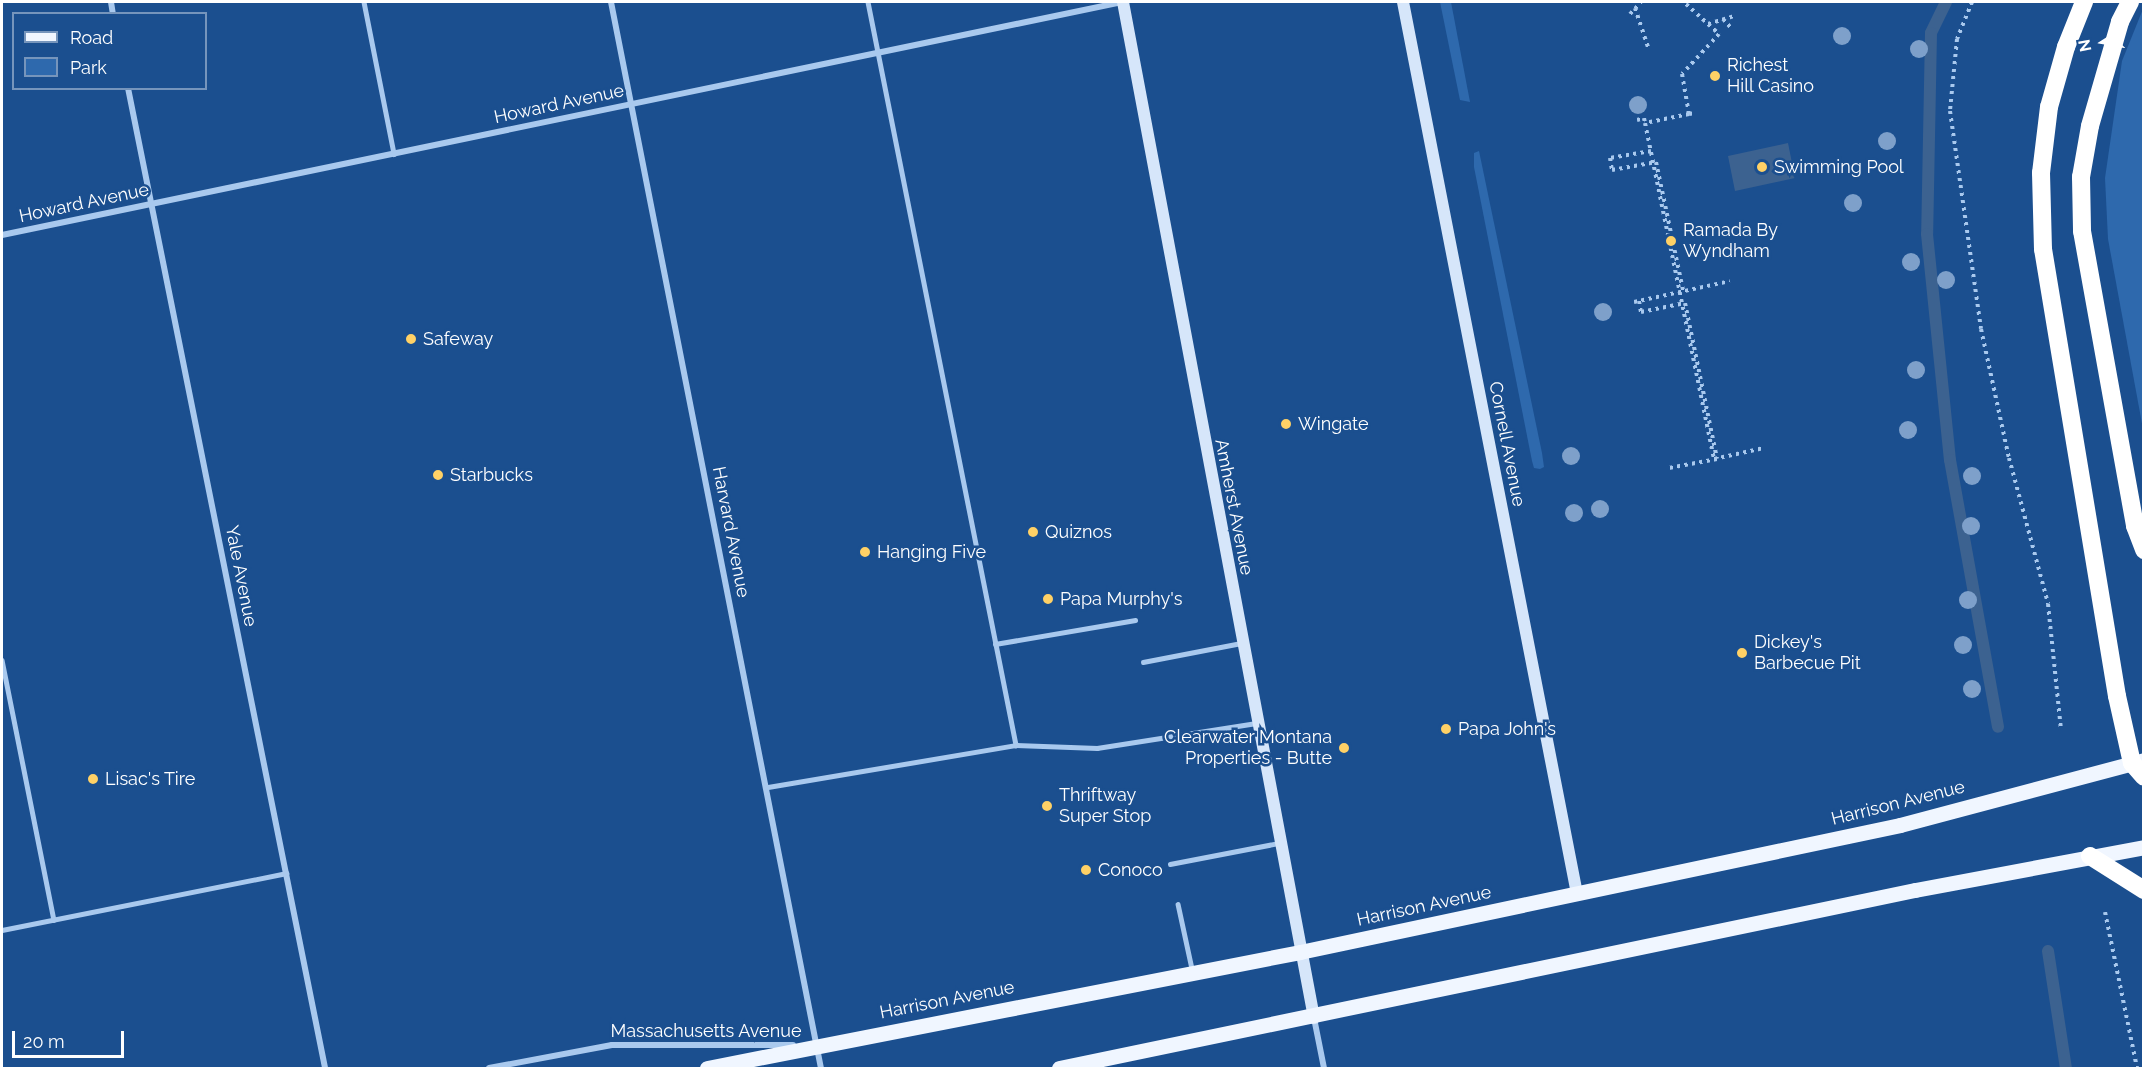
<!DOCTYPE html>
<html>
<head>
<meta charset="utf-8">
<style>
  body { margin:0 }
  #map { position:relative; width:2145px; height:1070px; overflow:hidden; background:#1b4f8f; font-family:Raleway,sans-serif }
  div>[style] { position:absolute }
  .green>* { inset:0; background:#2e69ad }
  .water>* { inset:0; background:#3c6290 }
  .stream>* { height:12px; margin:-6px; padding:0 6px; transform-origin:6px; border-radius:6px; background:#3c6290 }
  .path>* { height:4px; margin-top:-2px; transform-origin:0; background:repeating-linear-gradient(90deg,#a9c9ee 0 3px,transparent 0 7.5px) }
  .lane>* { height:4.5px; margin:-2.25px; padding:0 2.25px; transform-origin:2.25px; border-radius:2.25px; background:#a9c9ee }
  .street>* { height:6px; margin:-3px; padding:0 3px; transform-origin:3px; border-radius:3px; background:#a9c9ee }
  .secondary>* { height:12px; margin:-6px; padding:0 6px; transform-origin:6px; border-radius:6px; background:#d6e6fa }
  .primary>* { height:15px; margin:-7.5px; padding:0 7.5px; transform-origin:7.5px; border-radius:7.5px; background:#f0f6ff }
  .highway>* { height:18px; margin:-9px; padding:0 9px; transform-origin:9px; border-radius:9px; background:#fff }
  .trees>* { width:18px; height:18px; margin:-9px; border-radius:50%; background:#7ea0ca }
  .dots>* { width:16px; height:16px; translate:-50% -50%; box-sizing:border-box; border:3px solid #1b4f8f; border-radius:50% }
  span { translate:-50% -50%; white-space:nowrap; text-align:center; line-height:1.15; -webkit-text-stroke:5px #1b4f8f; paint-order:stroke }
  .poi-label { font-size:18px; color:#fff }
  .left { translate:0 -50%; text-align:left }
  .right { translate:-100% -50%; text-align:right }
  .street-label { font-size:18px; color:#fff }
  .frame { position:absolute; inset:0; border:3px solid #fff; pointer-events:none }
  .legend { position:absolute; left:12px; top:12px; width:195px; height:78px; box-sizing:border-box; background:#1b4f8f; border:2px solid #7695bc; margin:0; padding:8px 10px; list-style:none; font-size:18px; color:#fff }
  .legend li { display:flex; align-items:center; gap:12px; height:30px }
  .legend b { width:30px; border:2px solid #7695bc }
  .north { position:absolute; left:2073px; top:12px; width:60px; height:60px; -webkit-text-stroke:4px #1b4f8f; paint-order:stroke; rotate:259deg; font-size:16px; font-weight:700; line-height:24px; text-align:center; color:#fff }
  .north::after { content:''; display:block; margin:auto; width:21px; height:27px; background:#fff; clip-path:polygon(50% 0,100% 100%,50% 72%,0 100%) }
  .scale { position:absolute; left:12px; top:1031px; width:112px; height:27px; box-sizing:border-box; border:3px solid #fff; border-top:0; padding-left:8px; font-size:18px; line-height:21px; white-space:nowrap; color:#fff; -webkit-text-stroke:4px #1b4f8f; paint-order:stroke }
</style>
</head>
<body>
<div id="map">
  <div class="green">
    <div style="clip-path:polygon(1440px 2px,1451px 2px,1470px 102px,1460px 100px)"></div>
    <div style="clip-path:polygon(2143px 9px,2143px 429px,2108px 239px,2105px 178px,2122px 61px)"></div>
    <div style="clip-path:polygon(1479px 151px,1542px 453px,1544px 467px,1540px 469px,1534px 468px,1532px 461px,1474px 167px,1474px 153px)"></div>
  </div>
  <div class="water">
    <div style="clip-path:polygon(1788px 143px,1795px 178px,1735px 191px,1728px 156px)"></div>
  </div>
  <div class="stream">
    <div style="left:1946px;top:2px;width:34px;rotate:116deg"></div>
    <div style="left:1931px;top:33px;width:201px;rotate:91.1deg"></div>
    <div style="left:1927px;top:234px;width:227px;rotate:84.2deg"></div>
    <div style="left:1950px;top:460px;width:271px;rotate:79.8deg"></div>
    <div style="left:2048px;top:951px;width:118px;rotate:81.3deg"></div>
  </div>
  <div class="path">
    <div style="left:1972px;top:2px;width:40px;rotate:112deg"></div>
    <div style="left:1957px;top:39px;width:72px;rotate:95.6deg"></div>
    <div style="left:1950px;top:111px;width:220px;rotate:81.9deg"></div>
    <div style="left:1981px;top:329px;width:132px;rotate:77.8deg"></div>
    <div style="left:2009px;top:458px;width:151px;rotate:75deg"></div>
    <div style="left:2048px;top:604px;width:127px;rotate:84.1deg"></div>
    <div style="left:1686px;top:4px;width:45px;rotate:42.3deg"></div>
    <div style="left:1719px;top:34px;width:54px;rotate:132.8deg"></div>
    <div style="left:1682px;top:74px;width:41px;rotate:80.1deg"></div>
    <div style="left:1689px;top:114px;width:45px;rotate:168.4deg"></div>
    <div style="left:1645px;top:123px;width:343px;rotate:78.4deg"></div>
    <div style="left:1714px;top:459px;width:51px;rotate:-12.4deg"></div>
    <div style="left:1635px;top:8px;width:44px;rotate:71.6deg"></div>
    <div style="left:1630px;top:14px;width:16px;rotate:-47deg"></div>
    <div style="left:1723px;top:19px;width:13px;rotate:48deg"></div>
    <div style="left:1708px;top:24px;width:27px;rotate:-17deg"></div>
    <div style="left:1689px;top:114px;width:7px;rotate:-8deg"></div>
    <div style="left:1637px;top:120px;width:7px;rotate:-16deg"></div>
    <div style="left:1644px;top:118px;width:5px;rotate:79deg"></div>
    <div style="left:1651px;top:151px;width:42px;rotate:170.3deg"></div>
    <div style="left:1610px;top:158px;width:12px;rotate:81deg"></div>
    <div style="left:1612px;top:170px;width:45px;rotate:-10.3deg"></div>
    <div style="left:1656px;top:162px;width:131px;rotate:78.1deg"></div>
    <div style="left:1639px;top:301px;width:11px;rotate:80deg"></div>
    <div style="left:1641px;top:312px;width:45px;rotate:-11.6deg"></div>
    <div style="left:1685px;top:303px;width:159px;rotate:78.4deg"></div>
    <div style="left:1717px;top:459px;width:49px;rotate:169.4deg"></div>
    <div style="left:1634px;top:302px;width:98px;rotate:-12.3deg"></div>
    <div style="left:2105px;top:912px;width:159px;rotate:78.4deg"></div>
  </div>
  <div class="lane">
    <div style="left:364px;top:2px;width:155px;rotate:78.8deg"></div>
    <div style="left:868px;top:2px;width:758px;rotate:78.73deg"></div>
    <div style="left:995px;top:644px;width:142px;rotate:-9.7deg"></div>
    <div style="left:2px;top:660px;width:265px;rotate:78.7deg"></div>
    <div style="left:1143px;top:662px;width:101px;rotate:-10.9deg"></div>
    <div style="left:768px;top:787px;width:252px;rotate:-9.6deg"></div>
    <div style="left:1016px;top:745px;width:81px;rotate:2.1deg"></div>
    <div style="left:1097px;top:748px;width:161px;rotate:-8.9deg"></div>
    <div style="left:1170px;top:864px;width:111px;rotate:-10.9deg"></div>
    <div style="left:1178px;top:904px;width:66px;rotate:77.8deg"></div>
    <div style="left:2px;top:930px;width:290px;rotate:-11.3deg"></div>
  </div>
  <div class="street">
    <div style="left:111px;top:2px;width:12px;rotate:81deg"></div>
    <div style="left:611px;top:2px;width:1086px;rotate:78.86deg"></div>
    <div style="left:128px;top:88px;width:1000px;rotate:78.63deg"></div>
    <div style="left:2px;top:235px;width:1144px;rotate:-11.75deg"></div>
    <div style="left:1314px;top:1018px;width:51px;rotate:78.7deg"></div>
    <div style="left:489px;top:1068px;width:125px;rotate:-10.6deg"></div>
    <div style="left:612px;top:1045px;width:181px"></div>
  </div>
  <div class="secondary">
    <div style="left:1123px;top:2px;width:1034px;rotate:79.35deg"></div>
    <div style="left:1403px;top:2px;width:909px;rotate:78.96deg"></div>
  </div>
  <div class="primary">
    <div style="left:707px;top:1068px;width:604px;rotate:-11.07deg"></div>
    <div style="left:1300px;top:952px;width:613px;rotate:-11.95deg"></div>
    <div style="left:1900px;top:825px;width:253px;rotate:-14.9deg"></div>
    <div style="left:1059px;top:1068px;width:874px;rotate:-11.75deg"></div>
    <div style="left:1915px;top:890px;width:233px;rotate:-10.6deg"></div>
  </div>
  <div class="highway">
    <div style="left:2084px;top:2px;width:48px;rotate:111.8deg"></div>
    <div style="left:2066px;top:47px;width:62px;rotate:105.8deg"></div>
    <div style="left:2049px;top:107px;width:66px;rotate:96.9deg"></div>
    <div style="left:2041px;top:173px;width:76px;rotate:88.5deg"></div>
    <div style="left:2043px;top:249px;width:453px;rotate:80.6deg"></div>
    <div style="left:2117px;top:696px;width:69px;rotate:77.4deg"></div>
    <div style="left:2132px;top:763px;width:18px;rotate:49deg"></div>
    <div style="left:2130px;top:2px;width:22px;rotate:117deg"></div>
    <div style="left:2120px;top:22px;width:108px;rotate:106.1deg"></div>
    <div style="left:2090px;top:126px;width:52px;rotate:100deg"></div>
    <div style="left:2081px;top:177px;width:54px;rotate:88.9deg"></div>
    <div style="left:2082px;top:231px;width:300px;rotate:79.8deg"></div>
    <div style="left:2135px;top:526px;width:26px;rotate:69deg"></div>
    <div style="left:2090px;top:856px;width:64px;rotate:32.2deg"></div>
  </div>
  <div class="trees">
    <div style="left:1842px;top:36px"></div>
    <div style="left:1919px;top:49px"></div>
    <div style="left:1638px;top:105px"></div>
    <div style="left:1887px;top:141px"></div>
    <div style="left:1853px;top:203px"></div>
    <div style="left:1911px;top:262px"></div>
    <div style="left:1946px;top:280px"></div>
    <div style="left:1603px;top:312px"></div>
    <div style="left:1916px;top:370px"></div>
    <div style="left:1908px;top:430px"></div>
    <div style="left:1571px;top:456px"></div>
    <div style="left:1972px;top:476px"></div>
    <div style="left:1600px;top:509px"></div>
    <div style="left:1574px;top:513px"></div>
    <div style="left:1971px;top:526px"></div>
    <div style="left:1968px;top:600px"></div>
    <div style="left:1963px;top:645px"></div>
    <div style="left:1972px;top:689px"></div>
  </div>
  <div class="dots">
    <div style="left:1715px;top:76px;background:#ffd166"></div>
    <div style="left:1762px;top:167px;background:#ffd166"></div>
    <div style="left:1671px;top:241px;background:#ffd166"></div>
    <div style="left:411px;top:339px;background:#ffd166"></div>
    <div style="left:1286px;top:424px;background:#ffd166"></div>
    <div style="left:438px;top:475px;background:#ffd166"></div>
    <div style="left:1033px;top:532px;background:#ffd166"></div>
    <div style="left:865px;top:552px;background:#ffd166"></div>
    <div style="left:1048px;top:599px;background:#ffd166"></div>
    <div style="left:1742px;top:653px;background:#ffd166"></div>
    <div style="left:1446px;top:729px;background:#ffd166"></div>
    <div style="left:1344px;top:748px;background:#ffd166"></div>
    <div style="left:93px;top:779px;background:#ffd166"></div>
    <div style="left:1047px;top:806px;background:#ffd166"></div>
    <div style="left:1086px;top:870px;background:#ffd166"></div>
  </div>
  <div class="poi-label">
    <span class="left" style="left:1727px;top:76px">Richest<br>Hill Casino</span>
    <span class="left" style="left:1774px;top:167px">Swimming Pool</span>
    <span class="left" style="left:1683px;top:241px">Ramada By<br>Wyndham</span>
    <span class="left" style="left:423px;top:339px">Safeway</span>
    <span class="left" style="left:1298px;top:424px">Wingate</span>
    <span class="left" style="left:450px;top:475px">Starbucks</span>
    <span class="left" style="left:1045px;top:532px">Quiznos</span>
    <span class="left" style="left:877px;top:552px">Hanging Five</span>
    <span class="left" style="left:1060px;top:599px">Papa Murphy's</span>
    <span class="left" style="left:1754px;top:653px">Dickey's<br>Barbecue Pit</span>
    <span class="left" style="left:1458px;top:729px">Papa John's</span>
    <span class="right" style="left:1332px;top:748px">Clearwater Montana<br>Properties - Butte</span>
    <span class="left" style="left:105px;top:779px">Lisac's Tire</span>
    <span class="left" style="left:1059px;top:806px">Thriftway<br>Super Stop</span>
    <span class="left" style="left:1098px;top:870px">Conoco</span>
  </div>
  <div class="street-label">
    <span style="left:559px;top:104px;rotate:-12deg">Howard Avenue</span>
    <span style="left:84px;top:203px;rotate:-12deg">Howard Avenue</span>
    <span style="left:1507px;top:444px;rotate:79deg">Cornell Avenue</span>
    <span style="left:1234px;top:507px;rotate:79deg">Amherst Avenue</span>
    <span style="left:731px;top:532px;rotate:79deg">Harvard Avenue</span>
    <span style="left:241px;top:576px;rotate:79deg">Yale Avenue</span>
    <span style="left:1898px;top:803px;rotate:-14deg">Harrison Avenue</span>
    <span style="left:1424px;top:906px;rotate:-12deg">Harrison Avenue</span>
    <span style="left:947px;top:1000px;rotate:-11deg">Harrison Avenue</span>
    <span style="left:706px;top:1031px">Massachusetts Avenue</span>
  </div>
  <div class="frame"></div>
  <ul class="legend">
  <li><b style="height:8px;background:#f0f6ff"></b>Road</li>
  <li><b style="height:16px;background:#2e69ad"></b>Park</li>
  </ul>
  <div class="north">N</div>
  <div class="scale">20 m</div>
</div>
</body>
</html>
